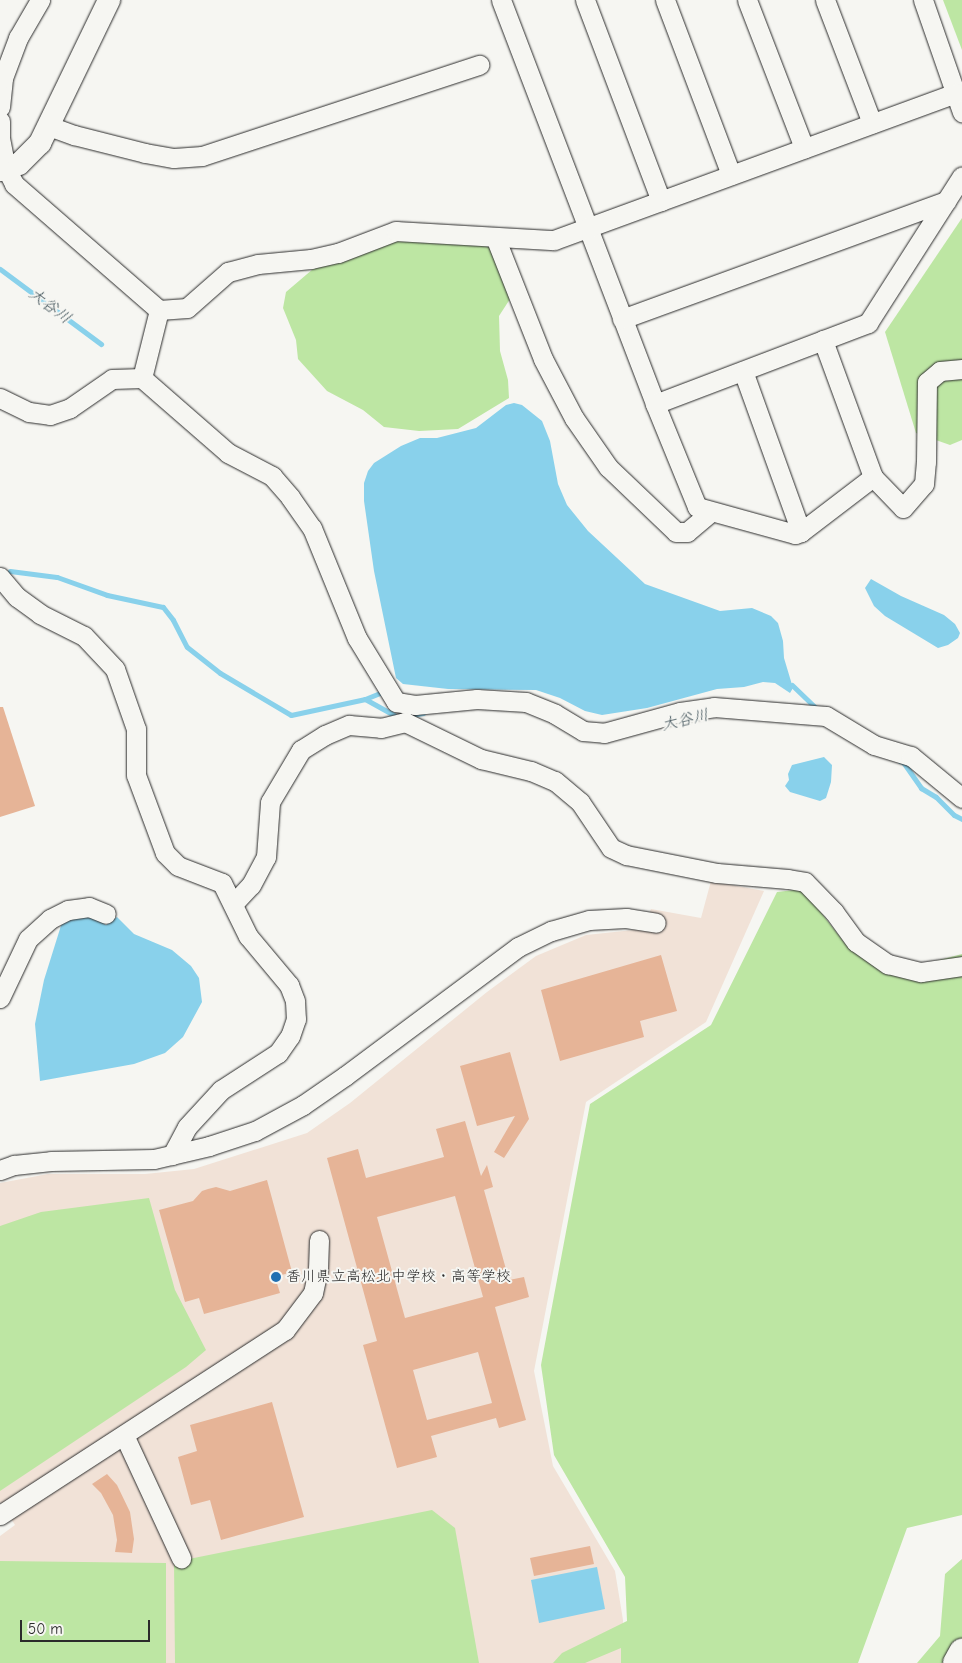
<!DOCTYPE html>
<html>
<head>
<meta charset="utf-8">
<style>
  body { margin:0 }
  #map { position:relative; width:962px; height:1663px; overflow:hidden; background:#f6f6f2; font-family:"Comic Neue","Klee One",sans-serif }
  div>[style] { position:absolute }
  .built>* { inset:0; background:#f1e2d7 }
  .green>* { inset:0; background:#bde6a3 }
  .water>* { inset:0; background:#89d1eb }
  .stream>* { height:5px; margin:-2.5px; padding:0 2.5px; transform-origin:2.5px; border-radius:2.5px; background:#89d1eb }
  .building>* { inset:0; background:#e6b497 }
  .roads { filter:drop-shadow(0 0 1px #2b2b2b) drop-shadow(0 0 1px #2b2b2b) }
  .minor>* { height:19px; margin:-9.5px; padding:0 9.5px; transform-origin:9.5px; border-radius:9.5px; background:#f6f6f2 }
  .tertiary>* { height:22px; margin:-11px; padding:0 11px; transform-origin:11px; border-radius:11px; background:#f6f6f2 }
  .secondary>* { height:26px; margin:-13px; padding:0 13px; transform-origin:13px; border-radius:13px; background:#f6f6f2 }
  .dots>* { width:14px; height:14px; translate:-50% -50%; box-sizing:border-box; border:2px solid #f6f6f2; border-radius:50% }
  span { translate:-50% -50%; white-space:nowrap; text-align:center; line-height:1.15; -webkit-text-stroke:4px #f6f6f2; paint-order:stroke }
  .poi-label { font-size:15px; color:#2b2b2b }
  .left { translate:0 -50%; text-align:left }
  .water-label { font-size:16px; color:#42545b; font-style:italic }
  .scale { position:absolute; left:20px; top:1620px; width:130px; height:22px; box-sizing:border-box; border:2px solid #2b2b2b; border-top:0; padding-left:6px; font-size:15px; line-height:18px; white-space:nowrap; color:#2b2b2b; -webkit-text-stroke:4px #f6f6f2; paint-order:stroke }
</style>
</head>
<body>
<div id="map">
  <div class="built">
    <div style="clip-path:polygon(711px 881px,764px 891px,706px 1022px,586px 1102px,534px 1371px,553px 1466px,615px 1571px,623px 1620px,622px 1663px,0 1663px,0 1536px,15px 1525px,0 1502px,0 1183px,48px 1174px,145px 1174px,194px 1169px,307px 1133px,350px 1103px,487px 992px,536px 956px,586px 935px,643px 929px,651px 909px,701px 918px)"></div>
  </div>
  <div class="green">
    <div style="clip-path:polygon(943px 0,962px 0,962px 50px)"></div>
    <div style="clip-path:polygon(962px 218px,962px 440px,950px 445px,916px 433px,885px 332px)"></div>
    <div style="clip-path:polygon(398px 239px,441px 239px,491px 247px,510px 299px,499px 316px,500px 351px,508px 380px,509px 398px,458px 429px,419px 431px,384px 427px,363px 410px,327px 391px,298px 359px,296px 340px,283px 308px,286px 292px,313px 269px,338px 257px)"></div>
    <div style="clip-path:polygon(803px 889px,847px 946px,894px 972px,962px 954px,962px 1515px,907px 1528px,858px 1663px,621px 1663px,621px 1648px,585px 1663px,553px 1663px,562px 1653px,627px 1621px,625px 1577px,554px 1455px,541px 1365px,590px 1104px,711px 1025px,777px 892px)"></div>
    <div style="clip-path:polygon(149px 1198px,175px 1290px,206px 1350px,186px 1367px,0 1491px,0 1226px,41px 1212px)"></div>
    <div style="clip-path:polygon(432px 1510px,455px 1528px,479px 1663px,175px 1663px,174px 1562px)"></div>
    <div style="clip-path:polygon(962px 1559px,962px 1663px,917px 1663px,940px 1636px,945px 1574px)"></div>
    <div style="clip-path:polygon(0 1561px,166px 1563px,166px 1663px,0 1663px)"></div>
  </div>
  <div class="water">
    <div style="clip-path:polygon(514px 403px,522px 405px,542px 421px,550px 441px,558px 484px,567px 505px,588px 531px,645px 584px,720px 611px,752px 608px,771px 616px,778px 623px,783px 641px,784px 658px,793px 688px,790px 693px,775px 683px,763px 682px,744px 687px,717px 689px,647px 708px,602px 715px,585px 711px,560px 698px,536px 690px,448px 689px,403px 684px,396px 678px,374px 571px,364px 501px,364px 483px,368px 471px,374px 463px,401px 446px,420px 438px,437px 438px,476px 428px,506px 405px)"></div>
    <div style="clip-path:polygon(871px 579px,901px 596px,944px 615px,955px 624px,960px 633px,958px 638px,948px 645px,938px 648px,885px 616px,874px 606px,865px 588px)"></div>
    <div style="clip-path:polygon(824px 757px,832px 765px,831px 782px,826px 798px,820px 801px,790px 792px,785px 786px,789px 780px,788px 774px,792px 765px)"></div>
    <div style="clip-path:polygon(87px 912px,106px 925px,117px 917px,134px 934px,172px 950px,191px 966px,199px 978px,202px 1002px,183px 1037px,165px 1053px,134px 1064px,40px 1081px,35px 1024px,44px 980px,64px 916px)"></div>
    <div style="clip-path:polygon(597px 1567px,605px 1609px,539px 1623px,531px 1580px)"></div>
  </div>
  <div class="stream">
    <div style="left:0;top:269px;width:126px;rotate:36.6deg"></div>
    <div style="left:10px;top:571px;width:47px;rotate:7.3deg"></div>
    <div style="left:57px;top:577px;width:53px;rotate:19.8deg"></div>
    <div style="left:107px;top:595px;width:57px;rotate:12.1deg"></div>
    <div style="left:163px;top:607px;width:16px;rotate:52deg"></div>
    <div style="left:173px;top:620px;width:30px;rotate:63deg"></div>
    <div style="left:187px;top:647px;width:42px;rotate:38.2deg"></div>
    <div style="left:220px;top:673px;width:82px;rotate:30.6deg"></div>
    <div style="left:291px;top:715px;width:76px;rotate:-12.2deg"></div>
    <div style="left:365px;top:699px;width:33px;rotate:29deg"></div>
    <div style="left:792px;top:685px;width:35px;rotate:44deg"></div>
    <div style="left:365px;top:699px;width:18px;rotate:-22deg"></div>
    <div style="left:412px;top:715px;width:11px;rotate:-10deg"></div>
    <div style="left:900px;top:761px;width:3px;rotate:18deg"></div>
    <div style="left:903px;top:762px;width:32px;rotate:55deg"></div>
    <div style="left:921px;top:788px;width:17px;rotate:31deg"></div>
    <div style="left:936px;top:797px;width:25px;rotate:45deg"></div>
    <div style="left:954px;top:815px;width:9px;rotate:27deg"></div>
  </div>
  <div class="building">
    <div style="clip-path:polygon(0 707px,3px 707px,35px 806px,0 817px)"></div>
    <div style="clip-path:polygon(661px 955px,677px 1011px,640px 1021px,644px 1037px,560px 1061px,541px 990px)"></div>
    <div style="clip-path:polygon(510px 1052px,529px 1119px,504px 1158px,494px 1152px,515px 1116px,477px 1126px,460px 1066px)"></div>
    <div style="clip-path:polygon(evenodd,465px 1121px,481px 1176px,487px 1165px,493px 1187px,484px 1190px,509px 1280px,524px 1277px,529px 1297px,495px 1307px,526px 1420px,499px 1428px,496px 1418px,431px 1436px,437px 1457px,397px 1468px,363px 1345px,377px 1341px,327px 1158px,358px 1149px,366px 1178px,444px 1157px,436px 1129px,465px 1121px,455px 1196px,483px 1297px,405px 1318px,377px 1217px,455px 1196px,465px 1121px,478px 1352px,492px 1403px,427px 1420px,413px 1370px,478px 1352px)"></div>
    <div style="clip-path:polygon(267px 1180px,292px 1272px,275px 1277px,280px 1293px,204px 1314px,199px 1298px,185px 1302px,159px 1210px,193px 1201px,202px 1191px,208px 1189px,216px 1187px,230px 1191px)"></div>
    <div style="clip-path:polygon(272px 1402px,304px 1517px,221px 1540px,210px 1500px,191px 1505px,178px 1457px,197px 1451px,190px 1425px)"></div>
    <div style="clip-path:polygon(107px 1474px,117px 1485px,130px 1512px,134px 1539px,132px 1553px,115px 1552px,117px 1540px,113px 1515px,101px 1493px,92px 1484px)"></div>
    <div style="clip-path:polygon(590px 1546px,594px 1564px,534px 1576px,530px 1558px)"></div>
  </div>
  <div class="roads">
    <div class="minor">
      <div style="left:501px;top:0;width:432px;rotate:69.1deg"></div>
      <div style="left:655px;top:404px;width:228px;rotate:-20.8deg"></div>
      <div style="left:868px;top:323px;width:174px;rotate:-57.4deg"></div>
      <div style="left:585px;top:0;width:215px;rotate:69.3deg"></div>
      <div style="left:665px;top:0;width:187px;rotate:69.3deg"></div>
      <div style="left:747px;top:0;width:159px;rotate:68.9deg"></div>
      <div style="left:825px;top:0;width:132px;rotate:69.1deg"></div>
      <div style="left:923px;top:0;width:119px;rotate:70.8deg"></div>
      <div style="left:0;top:107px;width:29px;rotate:-84deg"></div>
      <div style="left:3px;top:78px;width:43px;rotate:-69.4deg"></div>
      <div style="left:18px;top:38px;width:44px;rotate:-59.9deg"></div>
      <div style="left:0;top:121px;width:17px;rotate:90deg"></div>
      <div style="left:0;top:138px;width:31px;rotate:79deg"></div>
      <div style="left:6px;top:168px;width:18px;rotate:63deg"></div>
      <div style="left:14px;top:184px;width:192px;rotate:41deg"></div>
      <div style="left:159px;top:310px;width:28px;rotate:-4deg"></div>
      <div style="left:187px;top:308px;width:55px;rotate:-41.3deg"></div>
      <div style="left:228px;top:272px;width:31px;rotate:-15deg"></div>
      <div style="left:258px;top:264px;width:53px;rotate:-5.4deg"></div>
      <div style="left:311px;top:259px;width:28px;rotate:-13deg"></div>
      <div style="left:338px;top:253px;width:62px;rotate:-20.8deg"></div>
      <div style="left:396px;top:231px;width:158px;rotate:3.3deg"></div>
      <div style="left:554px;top:240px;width:427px;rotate:-20.1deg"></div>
      <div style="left:49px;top:126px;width:27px;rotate:20deg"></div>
      <div style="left:74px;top:135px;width:73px;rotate:14.2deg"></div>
      <div style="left:145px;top:153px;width:29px;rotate:10deg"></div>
      <div style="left:174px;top:158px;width:28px;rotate:-4deg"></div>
      <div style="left:202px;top:156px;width:292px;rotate:-18.2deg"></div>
      <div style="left:495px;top:237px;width:131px;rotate:68.5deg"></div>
      <div style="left:543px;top:359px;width:67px;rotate:62.3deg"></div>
      <div style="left:574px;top:418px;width:60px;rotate:55.2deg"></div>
      <div style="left:608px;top:467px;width:94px;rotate:43.7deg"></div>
      <div style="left:676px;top:532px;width:11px"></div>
      <div style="left:687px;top:532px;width:31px;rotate:-40deg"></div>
      <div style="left:159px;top:310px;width:70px;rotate:104deg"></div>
      <div style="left:142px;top:378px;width:114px;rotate:41.1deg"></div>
      <div style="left:228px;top:453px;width:50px;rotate:27.6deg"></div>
      <div style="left:272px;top:476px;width:28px;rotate:49deg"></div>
      <div style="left:290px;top:497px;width:38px;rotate:55deg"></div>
      <div style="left:312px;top:528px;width:119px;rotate:67.8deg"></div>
      <div style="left:357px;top:638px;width:75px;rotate:58.6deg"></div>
      <div style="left:396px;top:702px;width:19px;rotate:9deg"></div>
      <div style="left:415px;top:705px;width:62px;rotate:-5.5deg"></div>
      <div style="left:477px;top:699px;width:49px;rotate:3.5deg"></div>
      <div style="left:526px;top:702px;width:31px;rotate:22deg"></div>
      <div style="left:555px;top:714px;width:33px;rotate:31deg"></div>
      <div style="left:583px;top:731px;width:21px;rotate:5deg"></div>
      <div style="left:604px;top:733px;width:79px;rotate:-15.4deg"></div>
      <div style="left:680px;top:712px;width:34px;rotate:-8deg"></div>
      <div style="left:714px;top:707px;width:112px;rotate:4.6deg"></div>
      <div style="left:826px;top:716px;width:56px;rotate:31.1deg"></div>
      <div style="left:874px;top:745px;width:39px;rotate:17deg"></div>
      <div style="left:911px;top:756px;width:66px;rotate:39.5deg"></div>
      <div style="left:622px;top:319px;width:345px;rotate:-20deg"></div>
      <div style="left:743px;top:371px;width:171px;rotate:70.2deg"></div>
      <div style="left:0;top:398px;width:32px;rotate:26deg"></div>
      <div style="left:29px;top:412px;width:21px;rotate:8deg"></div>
      <div style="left:50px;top:415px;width:21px;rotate:-19deg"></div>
      <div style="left:70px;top:408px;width:51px;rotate:-34.6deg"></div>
      <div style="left:112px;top:379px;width:30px;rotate:-2deg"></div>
      <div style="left:655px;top:404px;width:111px;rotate:67.8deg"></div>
      <div style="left:697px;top:507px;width:102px;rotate:15.4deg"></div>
      <div style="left:795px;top:534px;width:6px;rotate:-18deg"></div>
      <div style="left:801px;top:532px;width:91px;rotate:-37.4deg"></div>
      <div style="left:873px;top:477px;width:146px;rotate:-110.1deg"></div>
      <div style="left:873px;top:477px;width:43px;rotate:45.9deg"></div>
      <div style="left:903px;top:508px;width:32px;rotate:-49deg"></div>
      <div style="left:924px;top:484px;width:22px;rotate:-85deg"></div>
      <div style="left:926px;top:462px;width:80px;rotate:-89.3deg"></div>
      <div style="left:927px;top:382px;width:17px;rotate:-40deg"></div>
      <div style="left:940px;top:371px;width:22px;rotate:-5deg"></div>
      <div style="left:0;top:577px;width:26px;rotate:50deg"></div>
      <div style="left:17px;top:597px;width:29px;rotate:36deg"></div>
      <div style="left:40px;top:614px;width:49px;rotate:26.6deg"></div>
      <div style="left:84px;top:636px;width:45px;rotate:46.8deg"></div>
      <div style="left:115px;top:669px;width:64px;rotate:70.7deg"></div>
      <div style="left:136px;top:729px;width:46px;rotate:90deg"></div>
      <div style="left:136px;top:775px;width:83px;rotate:69.6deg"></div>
      <div style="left:165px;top:853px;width:18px;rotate:45deg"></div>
      <div style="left:178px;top:866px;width:47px;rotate:21.1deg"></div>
      <div style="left:222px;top:883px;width:59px;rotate:63.9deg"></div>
      <div style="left:248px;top:936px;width:64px;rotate:50.1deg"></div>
      <div style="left:289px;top:985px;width:17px;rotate:69deg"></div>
      <div style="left:295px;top:1001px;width:18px;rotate:87deg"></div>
      <div style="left:296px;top:1019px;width:18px;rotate:109deg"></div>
      <div style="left:290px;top:1036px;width:21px;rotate:125deg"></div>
      <div style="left:278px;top:1053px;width:68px;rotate:147deg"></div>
      <div style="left:221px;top:1090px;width:50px;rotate:132.6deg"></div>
      <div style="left:187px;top:1127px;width:32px;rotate:118deg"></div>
      <div style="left:233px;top:904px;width:26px;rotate:-47deg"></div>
      <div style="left:251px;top:885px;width:32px;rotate:-62deg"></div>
      <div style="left:266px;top:857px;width:55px;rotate:-85.8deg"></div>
      <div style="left:270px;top:802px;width:61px;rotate:-59.2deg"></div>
      <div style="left:301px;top:750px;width:28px;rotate:-32deg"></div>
      <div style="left:325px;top:735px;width:26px;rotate:-23deg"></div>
      <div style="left:349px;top:725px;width:32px;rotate:5deg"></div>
      <div style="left:381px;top:728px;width:25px;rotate:-14deg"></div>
      <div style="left:405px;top:722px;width:85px;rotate:26deg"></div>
      <div style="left:481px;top:759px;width:51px;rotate:13.5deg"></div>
      <div style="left:531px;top:771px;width:26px;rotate:23deg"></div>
      <div style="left:555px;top:781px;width:33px;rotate:40deg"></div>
      <div style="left:580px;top:802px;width:55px;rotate:56deg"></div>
      <div style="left:611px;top:848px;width:17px;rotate:25deg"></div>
      <div style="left:626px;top:855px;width:93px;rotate:11.2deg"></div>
      <div style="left:717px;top:873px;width:71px;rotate:4.8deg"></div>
      <div style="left:788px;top:879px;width:17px;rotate:10deg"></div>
      <div style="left:805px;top:882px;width:42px;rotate:46deg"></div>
      <div style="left:834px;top:912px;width:37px;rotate:54deg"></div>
      <div style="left:856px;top:942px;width:39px;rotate:35deg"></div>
      <div style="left:888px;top:964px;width:34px;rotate:14deg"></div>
      <div style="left:921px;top:972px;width:41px;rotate:-8.3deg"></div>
      <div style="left:0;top:998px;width:65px;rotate:-64.6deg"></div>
      <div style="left:28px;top:939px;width:30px;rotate:-42deg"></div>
      <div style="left:50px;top:919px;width:20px;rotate:-27deg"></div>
      <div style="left:68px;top:910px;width:21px;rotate:-8deg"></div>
      <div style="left:89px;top:907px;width:18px;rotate:22deg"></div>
      <div style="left:0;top:1170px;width:15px;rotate:-20deg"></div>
      <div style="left:14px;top:1165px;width:37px;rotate:-6deg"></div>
      <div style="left:51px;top:1161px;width:103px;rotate:-1.1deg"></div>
      <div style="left:154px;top:1159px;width:57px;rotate:-13.3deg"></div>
      <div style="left:209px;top:1146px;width:48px;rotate:-18.1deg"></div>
      <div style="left:255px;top:1131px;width:55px;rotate:-28.4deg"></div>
      <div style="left:303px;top:1105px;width:51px;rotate:-34.6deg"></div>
      <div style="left:345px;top:1076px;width:216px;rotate:-36.7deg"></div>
      <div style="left:518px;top:947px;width:37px;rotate:-26deg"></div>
      <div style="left:551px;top:931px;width:40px;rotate:-16deg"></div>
      <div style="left:589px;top:920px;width:37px;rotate:-3deg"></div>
      <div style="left:626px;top:918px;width:30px;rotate:9deg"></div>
      <div style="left:124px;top:1435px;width:136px;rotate:65.1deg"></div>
      <div style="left:0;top:1515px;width:340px;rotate:-33deg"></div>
      <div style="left:285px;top:1330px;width:46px;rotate:-52.9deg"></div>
      <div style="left:313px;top:1293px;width:25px;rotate:-78deg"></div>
      <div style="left:318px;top:1269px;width:29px;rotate:-88deg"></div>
    </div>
    <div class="tertiary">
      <div style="left:0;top:170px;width:20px;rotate:-18deg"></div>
      <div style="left:19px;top:164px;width:30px;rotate:-45deg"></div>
      <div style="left:40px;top:143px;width:159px;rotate:-64.2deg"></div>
    </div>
    <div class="secondary">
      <div style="left:956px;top:1663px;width:13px;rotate:-61deg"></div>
    </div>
  </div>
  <div class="dots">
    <div style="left:276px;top:1277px;background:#1f6fb2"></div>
  </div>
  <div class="poi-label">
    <span class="left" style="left:286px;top:1277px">香川県立高松北中学校・高等学校</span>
  </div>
  <div class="water-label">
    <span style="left:50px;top:306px;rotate:37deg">大谷川</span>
    <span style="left:685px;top:720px;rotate:-13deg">大谷川</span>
  </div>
  <div class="scale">50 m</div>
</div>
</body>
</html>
